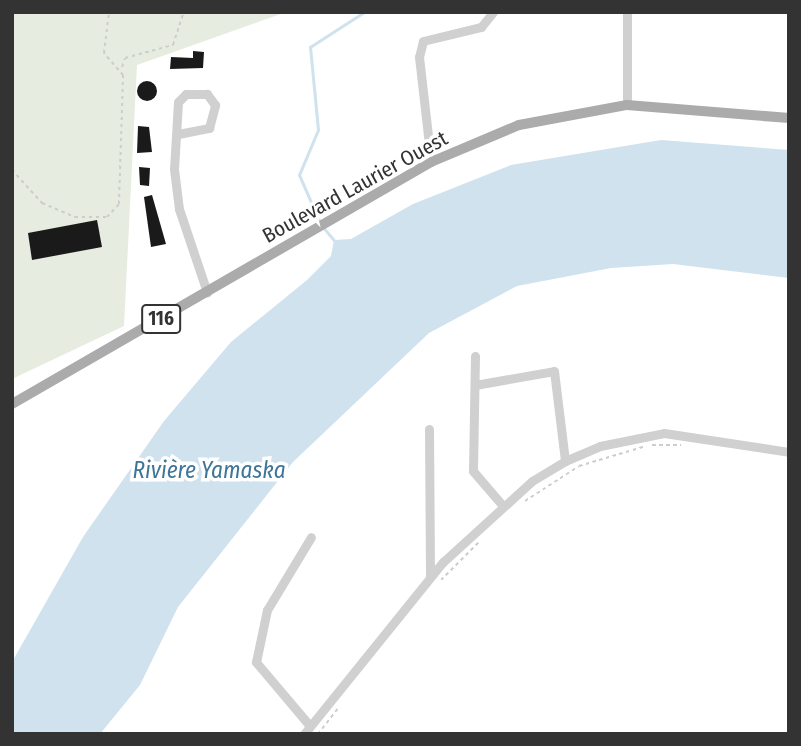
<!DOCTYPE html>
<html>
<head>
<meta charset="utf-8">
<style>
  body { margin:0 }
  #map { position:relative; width:801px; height:746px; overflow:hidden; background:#fff; font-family:"Fira Sans Condensed",sans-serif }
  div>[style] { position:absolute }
  .green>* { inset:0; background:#e6ecdf }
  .water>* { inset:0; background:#cfe2ee }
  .stream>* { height:2.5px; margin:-1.25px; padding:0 1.25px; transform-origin:1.25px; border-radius:1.25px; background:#cfe2ee }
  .building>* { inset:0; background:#1a1a1a }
  .round { border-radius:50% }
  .path>* { height:2px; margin-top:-1px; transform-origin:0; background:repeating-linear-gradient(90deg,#cdcdcd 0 3.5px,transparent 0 7px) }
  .minor>* { height:9px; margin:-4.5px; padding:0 4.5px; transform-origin:4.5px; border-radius:4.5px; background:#d0d0d0 }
  .major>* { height:10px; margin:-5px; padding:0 5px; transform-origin:5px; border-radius:5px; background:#ababab }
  span { translate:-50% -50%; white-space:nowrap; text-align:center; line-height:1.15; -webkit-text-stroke:7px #fff; paint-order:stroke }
  .shield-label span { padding:2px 5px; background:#fff; border:2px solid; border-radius:5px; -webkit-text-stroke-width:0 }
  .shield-label { font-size:19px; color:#333; font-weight:700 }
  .street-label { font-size:21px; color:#333 }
  .water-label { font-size:23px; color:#3f7597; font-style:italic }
  .frame { position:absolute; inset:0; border:14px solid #333; pointer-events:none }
</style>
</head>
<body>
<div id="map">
  <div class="green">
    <div style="clip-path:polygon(12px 12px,286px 12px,137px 65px,124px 326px,12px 379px)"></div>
  </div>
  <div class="water">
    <div style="clip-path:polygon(661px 140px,789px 150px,789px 278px,673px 264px,611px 268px,517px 286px,429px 333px,293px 462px,178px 607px,140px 685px,100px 734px,12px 734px,12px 662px,83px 537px,164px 421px,231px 342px,307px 280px,331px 256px,334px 240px,351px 239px,413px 204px,511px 165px)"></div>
  </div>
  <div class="stream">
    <div style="left:320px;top:223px;width:52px;rotate:-113.6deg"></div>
    <div style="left:299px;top:175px;width:49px;rotate:-67.1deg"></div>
    <div style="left:318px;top:130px;width:83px;rotate:-95.5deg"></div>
    <div style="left:310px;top:47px;width:64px;rotate:-32.9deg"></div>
    <div style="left:324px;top:228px;width:16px;rotate:50deg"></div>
  </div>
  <div class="building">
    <div style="clip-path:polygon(193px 51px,204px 52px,203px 68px,170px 69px,171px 57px,193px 58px)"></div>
    <div class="round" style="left:137px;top:81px;width:20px;height:20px"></div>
    <div style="clip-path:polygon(138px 126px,149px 127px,152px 152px,137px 153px)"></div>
    <div style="clip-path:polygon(139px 167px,150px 168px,149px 186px,140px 185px)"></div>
    <div style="clip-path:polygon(152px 195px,166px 244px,151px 247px,144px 197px)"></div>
    <div style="clip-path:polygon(97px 220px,102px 247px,32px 260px,28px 233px)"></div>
  </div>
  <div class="path">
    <div style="left:122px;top:67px;width:9px;rotate:-72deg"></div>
    <div style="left:125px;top:58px;width:50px;rotate:-15.2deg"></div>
    <div style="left:173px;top:45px;width:35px;rotate:-72deg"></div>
    <div style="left:12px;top:170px;width:45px;rotate:47.7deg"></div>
    <div style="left:42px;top:203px;width:36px;rotate:23deg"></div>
    <div style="left:75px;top:217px;width:32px"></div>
    <div style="left:107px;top:217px;width:18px;rotate:-47deg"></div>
    <div style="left:119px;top:204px;width:129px;rotate:-88.2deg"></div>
    <div style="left:123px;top:75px;width:29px;rotate:-131deg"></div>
    <div style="left:104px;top:53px;width:41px;rotate:-83deg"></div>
    <div style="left:652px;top:445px;width:29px"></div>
    <div style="left:525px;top:501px;width:64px;rotate:-32.9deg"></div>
    <div style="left:579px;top:466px;width:70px;rotate:-16.6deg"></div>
    <div style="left:441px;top:580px;width:54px;rotate:-45deg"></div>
    <div style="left:318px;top:734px;width:34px;rotate:-52deg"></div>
  </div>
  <div class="minor">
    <div style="left:627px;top:105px;width:93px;rotate:-90deg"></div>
    <div style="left:178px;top:134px;width:32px;rotate:-11deg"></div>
    <div style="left:209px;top:128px;width:24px;rotate:-75deg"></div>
    <div style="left:215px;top:105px;width:14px;rotate:-126deg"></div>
    <div style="left:207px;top:94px;width:21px;rotate:180deg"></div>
    <div style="left:186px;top:94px;width:11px;rotate:135deg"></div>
    <div style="left:178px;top:102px;width:67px;rotate:93.4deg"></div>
    <div style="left:174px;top:169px;width:40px;rotate:82.9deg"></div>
    <div style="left:179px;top:209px;width:88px;rotate:71.4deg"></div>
    <div style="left:431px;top:162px;width:106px;rotate:-96.5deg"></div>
    <div style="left:419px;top:57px;width:16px;rotate:-76deg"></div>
    <div style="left:423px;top:41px;width:60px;rotate:-13.6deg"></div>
    <div style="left:481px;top:27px;width:19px;rotate:-51deg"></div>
    <div style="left:475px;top:356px;width:115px;rotate:91deg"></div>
    <div style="left:473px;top:471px;width:46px;rotate:49.4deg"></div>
    <div style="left:475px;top:385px;width:80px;rotate:-10deg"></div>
    <div style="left:554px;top:371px;width:91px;rotate:83deg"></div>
    <div style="left:429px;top:429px;width:147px;rotate:89.6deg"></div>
    <div style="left:310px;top:726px;width:84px;rotate:-130.2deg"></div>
    <div style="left:256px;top:662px;width:53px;rotate:-78.1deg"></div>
    <div style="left:267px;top:610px;width:85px;rotate:-58.9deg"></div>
    <div style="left:304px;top:734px;width:221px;rotate:-51.1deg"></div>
    <div style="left:443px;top:562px;width:120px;rotate:-42.3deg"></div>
    <div style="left:532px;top:481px;width:39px;rotate:-31deg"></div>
    <div style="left:565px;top:461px;width:38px;rotate:-23deg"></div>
    <div style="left:600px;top:446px;width:65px;rotate:-11.5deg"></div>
    <div style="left:664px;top:433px;width:126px;rotate:8.6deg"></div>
  </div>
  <div class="major">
    <div style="left:12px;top:404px;width:484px;rotate:-30deg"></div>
    <div style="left:431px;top:162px;width:95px;rotate:-22.8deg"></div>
    <div style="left:519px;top:125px;width:110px;rotate:-10.5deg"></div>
    <div style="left:627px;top:105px;width:163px;rotate:4.6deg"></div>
  </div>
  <div class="shield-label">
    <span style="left:161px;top:319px">116</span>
  </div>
  <div class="street-label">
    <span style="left:355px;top:187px;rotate:-29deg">Boulevard Laurier Ouest</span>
  </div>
  <div class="water-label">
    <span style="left:209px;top:470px">Rivière Yamaska</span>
  </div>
  <div class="frame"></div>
</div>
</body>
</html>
